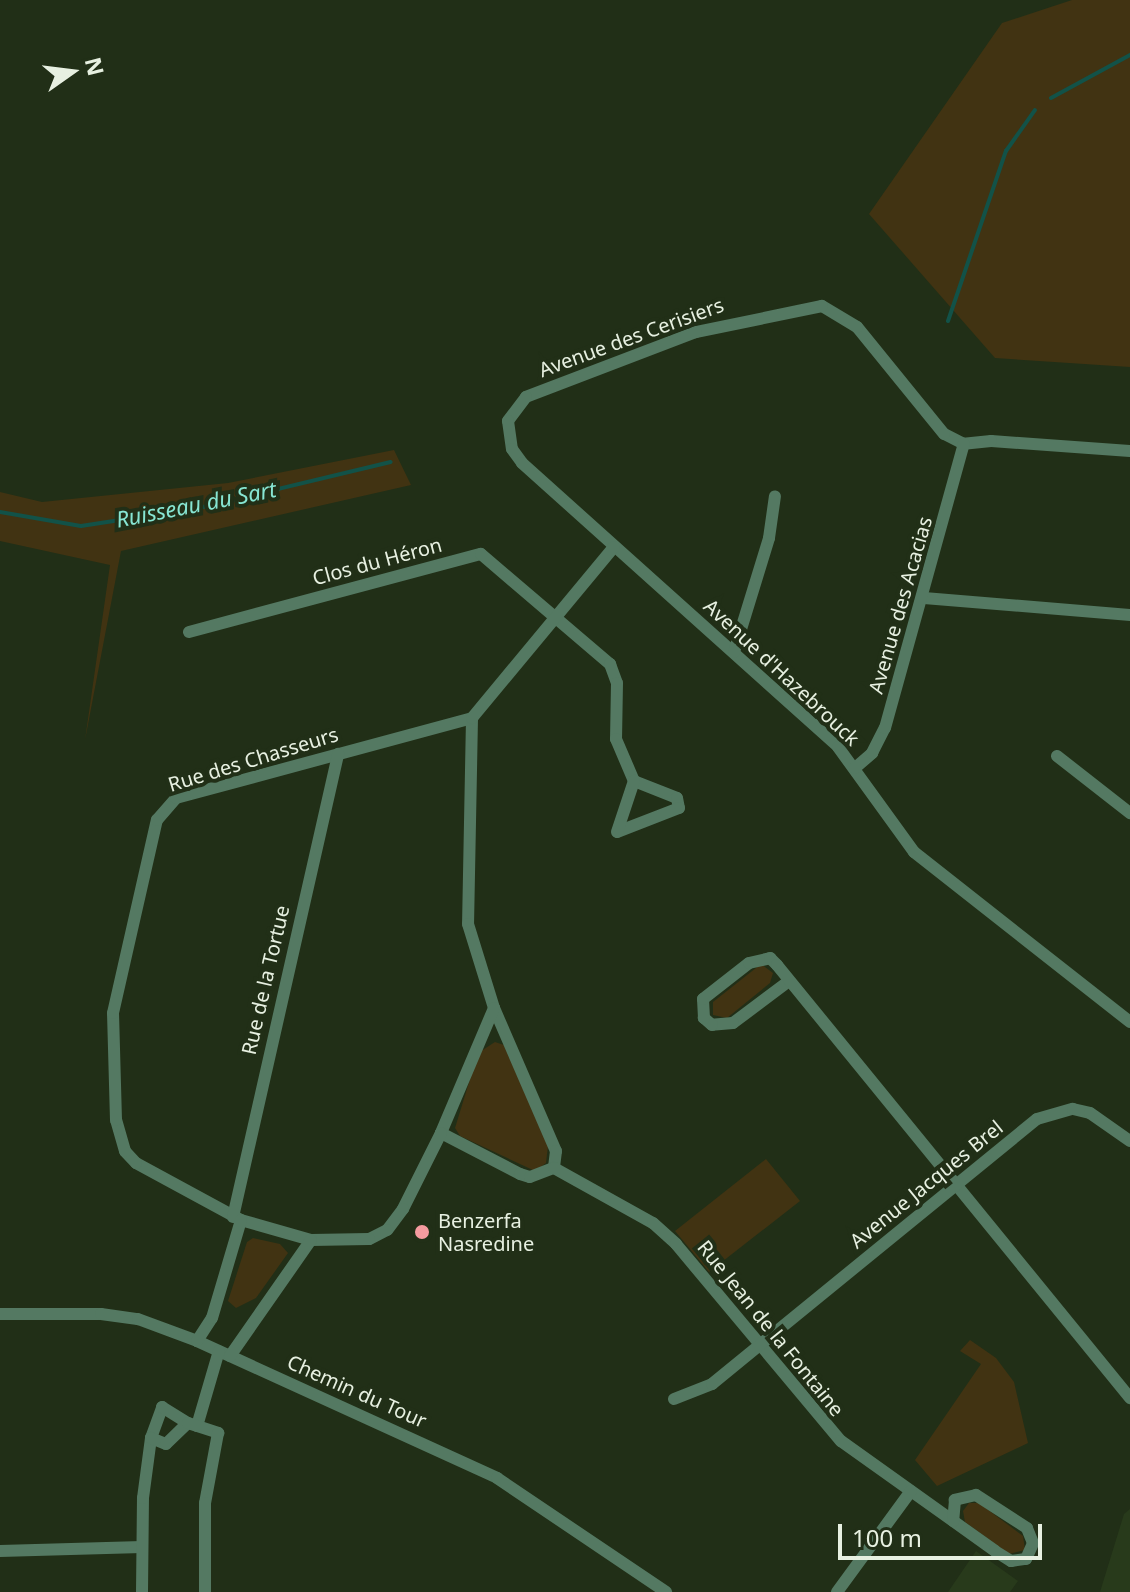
<!DOCTYPE html>
<html>
<head>
<meta charset="utf-8">
<style>
  body { margin:0 }
  #map { position:relative; width:1130px; height:1592px; overflow:hidden; background:#212f17; font-family:"Noto Sans",sans-serif }
  div>[style] { position:absolute }
  .built>* { inset:0; background:#283a1b }
  .green>* { inset:0; background:#413312 }
  .stream>* { height:4px; margin:-2px; padding:0 2px; transform-origin:2px; border-radius:2px; background:#125248 }
  .minor>* { height:12px; margin:-6px; padding:0 6px; transform-origin:6px; border-radius:6px; background:#547962 }
  .dots>* { width:22px; height:22px; translate:-50% -50%; box-sizing:border-box; border:4px solid #212f17; border-radius:50% }
  span { translate:-50% -50%; white-space:nowrap; text-align:center; line-height:1.15; -webkit-text-stroke:8px #212f17; paint-order:stroke }
  .street-label { font-size:20px; color:#e7f0e1 }
  .poi-label { font-size:20px; color:#e7f0e1 }
  .left { translate:0 -50%; text-align:left }
  .water-label { font-size:22px; color:#87e6d3; font-style:italic }
  .north { position:absolute; left:32px; top:32px; width:80px; height:80px; -webkit-text-stroke:6px #212f17; paint-order:stroke; rotate:76deg; font-size:22px; font-weight:700; line-height:32px; text-align:center; color:#e7f0e1 }
  .north::after { content:''; display:block; margin:auto; width:28px; height:36px; background:#e7f0e1; clip-path:polygon(50% 0,100% 100%,50% 72%,0 100%) }
  .scale { position:absolute; left:838px; top:1524px; width:204px; height:36px; box-sizing:border-box; border:4px solid #e7f0e1; border-top:0; padding-left:10px; font-size:24px; line-height:28px; white-space:nowrap; color:#e7f0e1; -webkit-text-stroke:6px #212f17; paint-order:stroke }
</style>
</head>
<body>
<div id="map">
  <div class="built">
    <div style="clip-path:polygon(1130px 1509px,1130px 1592px,1100px 1592px,1124px 1514px)"></div>
    <div style="clip-path:polygon(976px 1551px,1018px 1581px,1010px 1592px,948px 1592px)"></div>
  </div>
  <div class="green">
    <div style="clip-path:polygon(1072px 0,1130px 0,1130px 367px,995px 358px,869px 214px,1002px 23px)"></div>
    <div style="clip-path:polygon(394px 450px,411px 485px,121px 551px,85px 740px,110px 565px,0 541px,0 492px,42px 502px,228px 483px)"></div>
    <div style="clip-path:polygon(761px 964px,773px 973px,770px 983px,727px 1018px,713px 1015px,713px 1002px)"></div>
    <div style="clip-path:polygon(495px 1042px,504px 1045px,548px 1146px,546px 1163px,535px 1171px,460px 1136px,455px 1128px,478px 1053px)"></div>
    <div style="clip-path:polygon(766px 1159px,800px 1201px,709px 1272px,675px 1231px)"></div>
    <div style="clip-path:polygon(253px 1238px,280px 1244px,288px 1253px,256px 1298px,236px 1308px,228px 1301px,247px 1242px)"></div>
    <div style="clip-path:polygon(970px 1340px,996px 1358px,1014px 1382px,1028px 1443px,937px 1486px,915px 1460px,981px 1364px,960px 1351px)"></div>
    <div style="clip-path:polygon(969px 1503px,979px 1503px,1023px 1536px,1025px 1550px,1009px 1554px,965px 1522px,963px 1511px)"></div>
  </div>
  <div class="stream">
    <div style="left:1051px;top:98px;width:90px;rotate:-28.6deg"></div>
    <div style="left:948px;top:321px;width:180px;rotate:-71.2deg"></div>
    <div style="left:1006px;top:151px;width:50px;rotate:-54.7deg"></div>
    <div style="left:0;top:512px;width:82px;rotate:9.8deg"></div>
    <div style="left:81px;top:526px;width:119px;rotate:-8.7deg"></div>
    <div style="left:199px;top:508px;width:197px;rotate:-13.5deg"></div>
  </div>
  <div class="minor">
    <div style="left:1130px;top:451px;width:139px;rotate:-175.9deg"></div>
    <div style="left:991px;top:441px;width:27px;rotate:174deg"></div>
    <div style="left:964px;top:444px;width:22px;rotate:-153deg"></div>
    <div style="left:944px;top:434px;width:138px;rotate:-129.1deg"></div>
    <div style="left:857px;top:327px;width:41px;rotate:-149deg"></div>
    <div style="left:822px;top:306px;width:129px;rotate:168.3deg"></div>
    <div style="left:696px;top:332px;width:182px;rotate:159.1deg"></div>
    <div style="left:526px;top:397px;width:30px;rotate:127deg"></div>
    <div style="left:508px;top:421px;width:28px;rotate:82deg"></div>
    <div style="left:512px;top:449px;width:17px;rotate:54deg"></div>
    <div style="left:522px;top:463px;width:425px;rotate:41.9deg"></div>
    <div style="left:838px;top:747px;width:130px;rotate:54.1deg"></div>
    <div style="left:914px;top:852px;width:275px;rotate:38.2deg"></div>
    <div style="left:924px;top:598px;width:207px;rotate:4.7deg"></div>
    <div style="left:189px;top:632px;width:302px;rotate:-15deg"></div>
    <div style="left:481px;top:554px;width:170px;rotate:40.5deg"></div>
    <div style="left:610px;top:664px;width:20px;rotate:70deg"></div>
    <div style="left:617px;top:683px;width:56px;rotate:91deg"></div>
    <div style="left:616px;top:739px;width:46px;rotate:66.8deg"></div>
    <div style="left:634px;top:781px;width:46px;rotate:21.6deg"></div>
    <div style="left:677px;top:798px;width:10px;rotate:79deg"></div>
    <div style="left:679px;top:808px;width:66px;rotate:158.8deg"></div>
    <div style="left:617px;top:832px;width:54px;rotate:-71.6deg"></div>
    <div style="left:734px;top:652px;width:119px;rotate:-72.9deg"></div>
    <div style="left:769px;top:538px;width:42px;rotate:-81.9deg"></div>
    <div style="left:472px;top:718px;width:206px;rotate:91.1deg"></div>
    <div style="left:468px;top:924px;width:88px;rotate:72.8deg"></div>
    <div style="left:494px;top:1008px;width:156px;rotate:66.6deg"></div>
    <div style="left:556px;top:1151px;width:17px;rotate:97deg"></div>
    <div style="left:1057px;top:756px;width:93px;rotate:38deg"></div>
    <div style="left:855px;top:768px;width:23px;rotate:-41deg"></div>
    <div style="left:872px;top:753px;width:28px;rotate:-63deg"></div>
    <div style="left:885px;top:728px;width:295px;rotate:-74.5deg"></div>
    <div style="left:789px;top:981px;width:70px;rotate:143.1deg"></div>
    <div style="left:733px;top:1023px;width:21px;rotate:175deg"></div>
    <div style="left:712px;top:1025px;width:11px;rotate:-139deg"></div>
    <div style="left:704px;top:1018px;width:19px;rotate:-93deg"></div>
    <div style="left:703px;top:999px;width:58px;rotate:-38deg"></div>
    <div style="left:749px;top:963px;width:22px;rotate:-13deg"></div>
    <div style="left:770px;top:958px;width:10px;rotate:45deg"></div>
    <div style="left:777px;top:965px;width:559px;rotate:50.81deg"></div>
    <div style="left:494px;top:1008px;width:136px;rotate:113deg"></div>
    <div style="left:441px;top:1133px;width:89px;rotate:27.4deg"></div>
    <div style="left:520px;top:1174px;width:10px;rotate:17deg"></div>
    <div style="left:530px;top:1177px;width:26px;rotate:-21deg"></div>
    <div style="left:441px;top:1133px;width:85px;rotate:116.6deg"></div>
    <div style="left:403px;top:1209px;width:26px;rotate:127deg"></div>
    <div style="left:387px;top:1230px;width:20px;rotate:153deg"></div>
    <div style="left:369px;top:1239px;width:58px;rotate:179deg"></div>
    <div style="left:311px;top:1240px;width:73px;rotate:-164.1deg"></div>
    <div style="left:241px;top:1220px;width:119px;rotate:-151.5deg"></div>
    <div style="left:136px;top:1163px;width:16px;rotate:-133deg"></div>
    <div style="left:125px;top:1151px;width:32px;rotate:-106deg"></div>
    <div style="left:116px;top:1120px;width:107px;rotate:-91.6deg"></div>
    <div style="left:113px;top:1013px;width:198px;rotate:-77.2deg"></div>
    <div style="left:157px;top:820px;width:29px;rotate:-49deg"></div>
    <div style="left:176px;top:798px;width:307px;rotate:-15.1deg"></div>
    <div style="left:472px;top:718px;width:222px;rotate:-50.3deg"></div>
    <div style="left:554px;top:1168px;width:113px;rotate:29.1deg"></div>
    <div style="left:653px;top:1223px;width:31px;rotate:42deg"></div>
    <div style="left:676px;top:1244px;width:257px;rotate:50.1deg"></div>
    <div style="left:841px;top:1441px;width:189px;rotate:35.5deg"></div>
    <div style="left:995px;top:1551px;width:19px;rotate:32deg"></div>
    <div style="left:1011px;top:1561px;width:15px;rotate:-8deg"></div>
    <div style="left:1026px;top:1559px;width:17px;rotate:-66deg"></div>
    <div style="left:1033px;top:1543px;width:16px;rotate:-112deg"></div>
    <div style="left:1027px;top:1528px;width:61px;rotate:-147.1deg"></div>
    <div style="left:976px;top:1495px;width:22px;rotate:167deg"></div>
    <div style="left:955px;top:1500px;width:21px;rotate:95deg"></div>
    <div style="left:233px;top:1217px;width:475px;rotate:-77.2deg"></div>
    <div style="left:0;top:1314px;width:101px"></div>
    <div style="left:101px;top:1314px;width:37px;rotate:8deg"></div>
    <div style="left:138px;top:1319px;width:63px;rotate:20.4deg"></div>
    <div style="left:197px;top:1341px;width:330px;rotate:24.5deg"></div>
    <div style="left:497px;top:1478px;width:204px;rotate:34deg"></div>
    <div style="left:197px;top:1341px;width:27px;rotate:-57deg"></div>
    <div style="left:212px;top:1318px;width:102px;rotate:-73.5deg"></div>
    <div style="left:230px;top:1356px;width:141px;rotate:-55.1deg"></div>
    <div style="left:674px;top:1399px;width:41px;rotate:-21.5deg"></div>
    <div style="left:712px;top:1384px;width:419px;rotate:-39.2deg"></div>
    <div style="left:1037px;top:1119px;width:37px;rotate:-16deg"></div>
    <div style="left:1073px;top:1109px;width:17px;rotate:13deg"></div>
    <div style="left:1090px;top:1113px;width:49px;rotate:35deg"></div>
    <div style="left:197px;top:1426px;width:78px;rotate:-73.7deg"></div>
    <div style="left:151px;top:1438px;width:33px;rotate:-70deg"></div>
    <div style="left:162px;top:1407px;width:31px;rotate:32deg"></div>
    <div style="left:0;top:1551px;width:142px;rotate:-1.6deg"></div>
    <div style="left:142px;top:1592px;width:94px;rotate:-89.4deg"></div>
    <div style="left:143px;top:1498px;width:61px;rotate:-82.4deg"></div>
    <div style="left:151px;top:1438px;width:16px;rotate:22deg"></div>
    <div style="left:166px;top:1444px;width:30px;rotate:-44deg"></div>
    <div style="left:188px;top:1423px;width:32px;rotate:18deg"></div>
    <div style="left:218px;top:1433px;width:71px;rotate:100.5deg"></div>
    <div style="left:205px;top:1503px;width:89px;rotate:90deg"></div>
    <div style="left:837px;top:1592px;width:125px;rotate:-53.8deg"></div>
  </div>
  <div class="dots">
    <div style="left:422px;top:1232px;background:#f49b9f"></div>
  </div>
  <div class="street-label">
    <span style="left:631px;top:337px;rotate:-20deg">Avenue des Cerisiers</span>
    <span style="left:377px;top:561px;rotate:-15deg">Clos du Héron</span>
    <span style="left:900px;top:605px;rotate:-74deg">Avenue des Acacias</span>
    <span style="left:782px;top:672px;rotate:43deg">Avenue d'Hazebrouck</span>
    <span style="left:253px;top:759px;rotate:-17deg">Rue des Chasseurs</span>
    <span style="left:265px;top:980px;rotate:-77deg">Rue de la Tortue</span>
    <span style="left:926px;top:1184px;rotate:-39deg">Avenue Jacques Brel</span>
    <span style="left:771px;top:1328px;rotate:51deg">Rue Jean de la Fontaine</span>
    <span style="left:357px;top:1391px;rotate:24deg">Chemin du Tour</span>
  </div>
  <div class="poi-label">
    <span class="left" style="left:438px;top:1232px">Benzerfa<br>Nasredine</span>
  </div>
  <div class="water-label">
    <span style="left:196px;top:504px;rotate:-11deg">Ruisseau du Sart</span>
  </div>
  <div class="north">N</div>
  <div class="scale">100 m</div>
</div>
</body>
</html>
